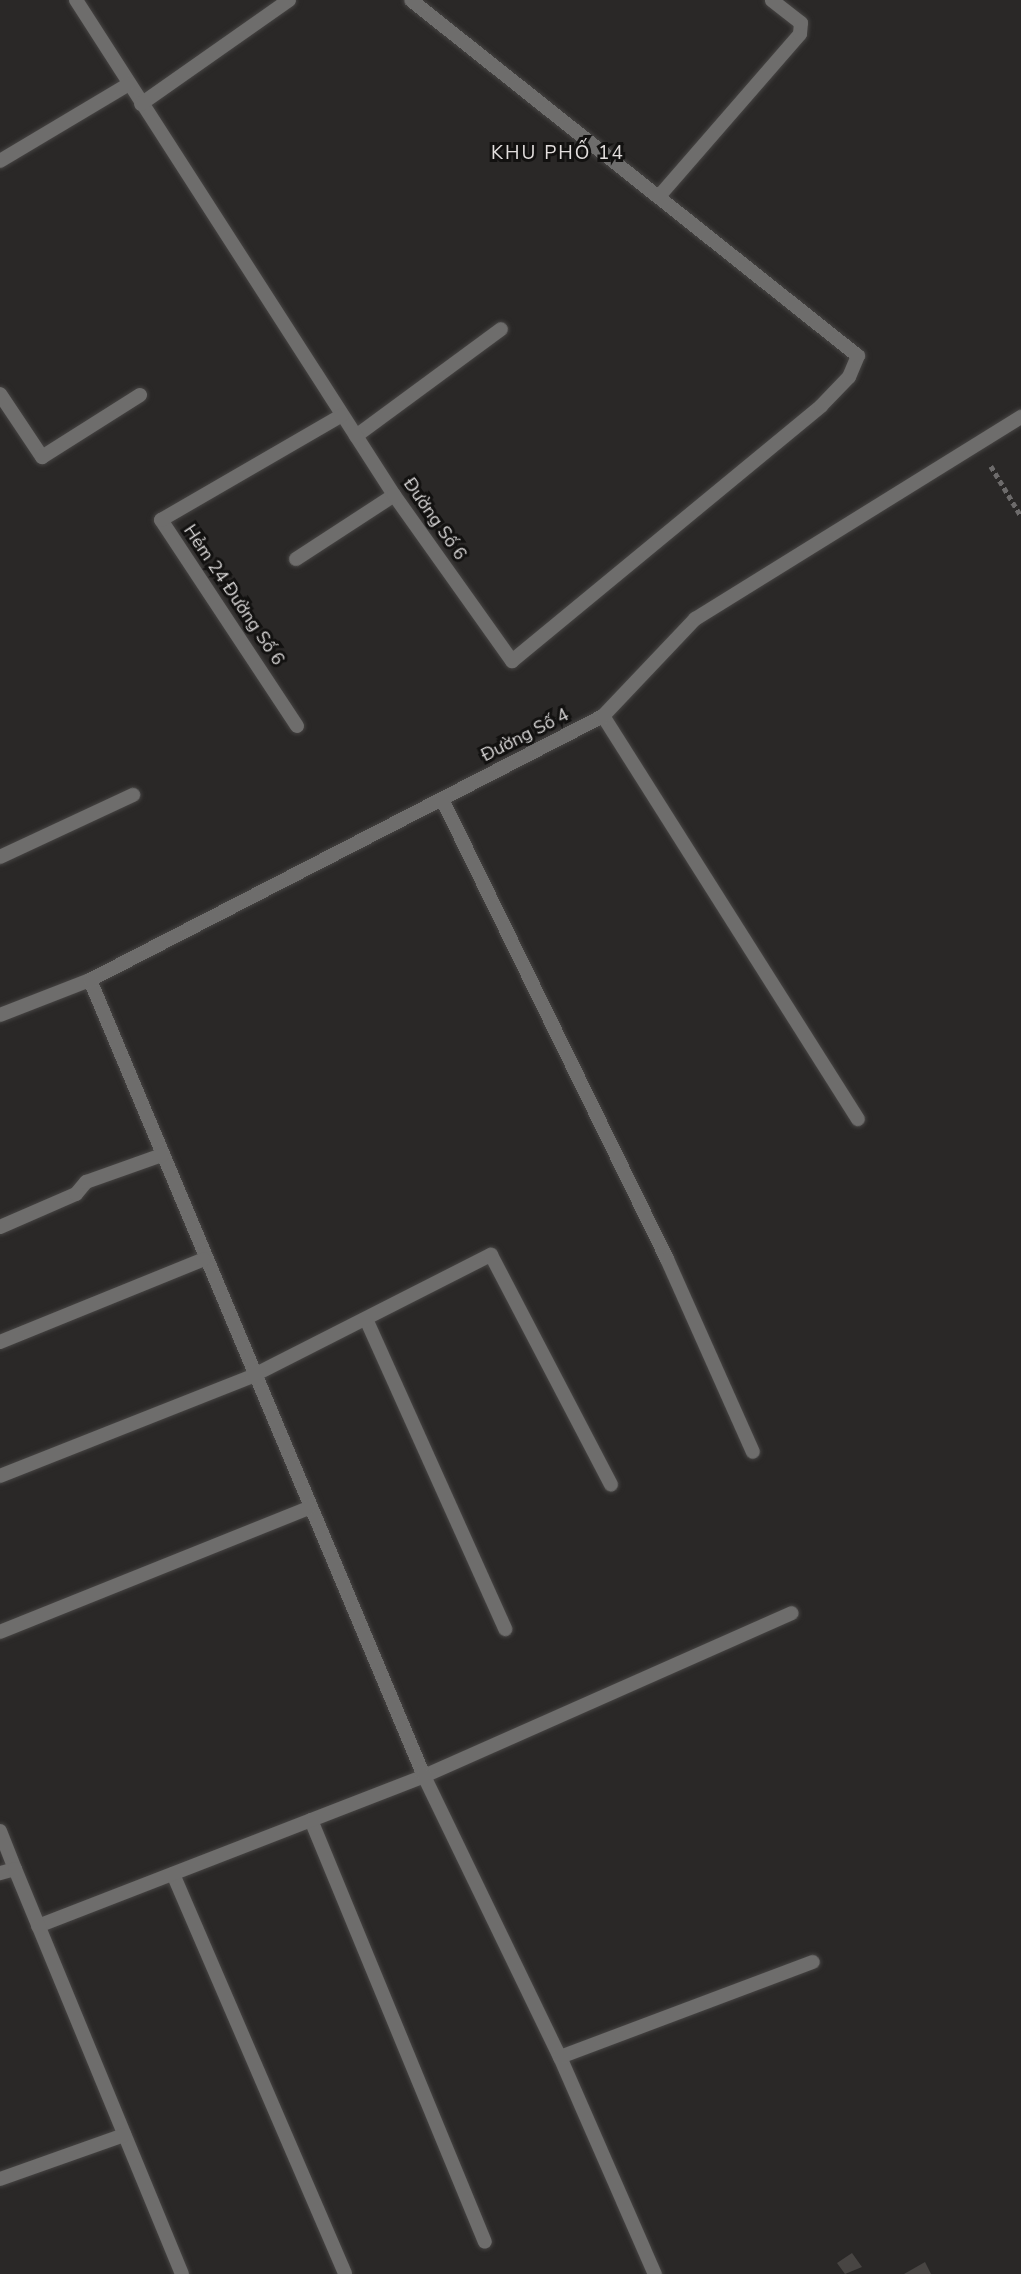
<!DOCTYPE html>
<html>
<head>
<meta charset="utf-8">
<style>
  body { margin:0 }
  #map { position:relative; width:1021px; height:2274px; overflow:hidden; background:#2a2827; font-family:"Nunito Sans",sans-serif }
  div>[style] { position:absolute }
  .building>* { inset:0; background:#484543 }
  .path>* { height:4.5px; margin-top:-2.25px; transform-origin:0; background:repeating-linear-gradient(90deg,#6d6b6b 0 5px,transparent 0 8.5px) }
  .roads { filter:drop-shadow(0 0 2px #464443) drop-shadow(0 0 2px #464443) }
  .service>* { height:14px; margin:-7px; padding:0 7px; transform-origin:7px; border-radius:7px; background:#6e6d6c }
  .minor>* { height:14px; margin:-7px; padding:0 7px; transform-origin:7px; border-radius:7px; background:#6e6d6c }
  span { translate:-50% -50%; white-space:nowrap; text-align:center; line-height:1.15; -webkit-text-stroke:6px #121110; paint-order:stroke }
  .street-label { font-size:18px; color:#d9d7d7 }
  .neighbourhood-label { font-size:19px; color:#e2dedd; letter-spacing:2px }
</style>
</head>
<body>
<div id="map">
  <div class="building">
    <div style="clip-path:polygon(852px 2253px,862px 2267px,845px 2274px,837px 2263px)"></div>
    <div style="clip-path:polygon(925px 2262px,931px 2274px,904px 2274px)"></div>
  </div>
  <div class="path">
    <div style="left:991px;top:466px;width:58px;rotate:59deg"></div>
  </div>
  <div class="roads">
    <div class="service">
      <div style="left:661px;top:194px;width:212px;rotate:-49deg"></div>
      <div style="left:800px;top:34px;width:11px;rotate:-85deg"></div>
      <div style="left:801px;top:23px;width:37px;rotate:-142deg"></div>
      <div style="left:356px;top:436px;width:180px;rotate:-36.4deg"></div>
      <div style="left:296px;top:559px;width:117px;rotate:-33.1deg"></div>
      <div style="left:366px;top:1319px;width:340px;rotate:65.8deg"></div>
      <div style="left:0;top:1476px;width:271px;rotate:-21.6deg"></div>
      <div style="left:252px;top:1376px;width:268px;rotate:-26.9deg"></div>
      <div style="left:491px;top:1255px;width:259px;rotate:62.4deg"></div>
      <div style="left:311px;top:1820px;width:456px;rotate:67.6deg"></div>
      <div style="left:0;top:1831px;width:41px;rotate:68.5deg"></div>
      <div style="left:15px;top:1869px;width:16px;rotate:165deg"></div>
      <div style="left:173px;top:1874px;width:435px;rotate:66.7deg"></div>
      <div style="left:38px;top:1926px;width:414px;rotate:-21.2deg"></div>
      <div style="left:424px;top:1776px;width:402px;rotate:-23.9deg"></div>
    </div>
    <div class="minor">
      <div style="left:76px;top:0;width:588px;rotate:57.28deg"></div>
      <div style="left:394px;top:495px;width:204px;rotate:54.6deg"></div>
      <div style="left:512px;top:661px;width:401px;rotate:-39.5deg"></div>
      <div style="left:821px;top:406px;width:40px;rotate:-46deg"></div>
      <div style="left:849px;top:377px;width:23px;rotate:-67deg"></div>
      <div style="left:858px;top:356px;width:571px;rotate:-141.47deg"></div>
      <div style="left:141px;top:104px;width:181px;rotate:-35.1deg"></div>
      <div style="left:0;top:161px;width:150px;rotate:-30.8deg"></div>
      <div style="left:0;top:394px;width:76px;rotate:56.3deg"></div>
      <div style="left:42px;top:457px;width:116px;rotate:-32.3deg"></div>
      <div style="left:603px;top:716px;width:477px;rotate:57.7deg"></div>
      <div style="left:297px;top:726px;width:247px;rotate:-123.4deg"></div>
      <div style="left:161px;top:520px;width:209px;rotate:-30.1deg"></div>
      <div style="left:442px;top:799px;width:512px;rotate:63.94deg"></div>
      <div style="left:667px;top:1259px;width:211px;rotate:66deg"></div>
      <div style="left:0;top:857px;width:147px;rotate:-25deg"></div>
      <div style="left:90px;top:980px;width:863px;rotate:67.24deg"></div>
      <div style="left:424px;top:1776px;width:312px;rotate:64.2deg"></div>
      <div style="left:560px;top:2057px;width:237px;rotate:66.4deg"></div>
      <div style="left:0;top:1015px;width:97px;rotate:-21.3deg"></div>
      <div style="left:90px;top:980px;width:577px;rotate:-27.23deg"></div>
      <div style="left:603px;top:716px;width:134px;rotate:-46.5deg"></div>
      <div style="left:695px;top:619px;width:384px;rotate:-31.8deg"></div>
      <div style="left:0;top:1227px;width:83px;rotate:-23.5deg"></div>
      <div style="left:76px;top:1194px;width:16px;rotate:-50deg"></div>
      <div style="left:86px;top:1182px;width:81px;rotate:-19.6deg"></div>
      <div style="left:0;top:1342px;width:220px;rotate:-22.1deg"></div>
      <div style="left:0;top:1632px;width:333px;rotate:-21.9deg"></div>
      <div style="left:15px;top:1869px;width:438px;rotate:67.6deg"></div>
      <div style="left:560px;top:2057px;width:270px;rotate:-20.6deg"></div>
      <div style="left:0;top:2179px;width:132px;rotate:-19.5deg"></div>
    </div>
  </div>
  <div class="street-label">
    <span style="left:435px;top:519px;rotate:55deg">Đường Số 6</span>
    <span style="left:234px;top:595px;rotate:56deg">Hẻm 24 Đường Số 6</span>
    <span style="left:525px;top:735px;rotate:-27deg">Đường Số 4</span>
  </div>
  <div class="neighbourhood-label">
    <span style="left:558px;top:154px">KHU PHỐ 14</span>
  </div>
</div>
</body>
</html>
